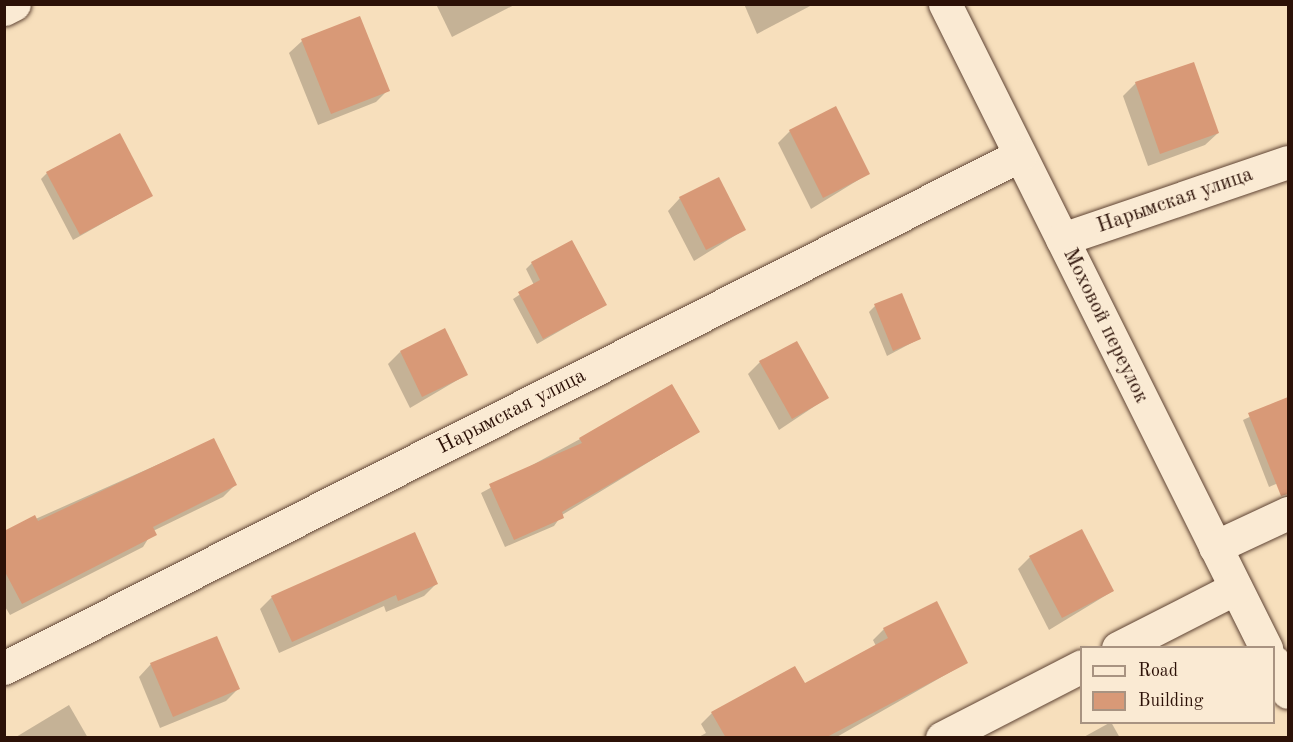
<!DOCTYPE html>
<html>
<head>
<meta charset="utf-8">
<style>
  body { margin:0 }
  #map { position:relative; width:1293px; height:742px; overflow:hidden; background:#f7dfbc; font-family:"Old Standard TT",serif }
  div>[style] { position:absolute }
  .shadow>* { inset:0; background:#0003 }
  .building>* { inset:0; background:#d89977 }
  .roads { filter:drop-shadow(0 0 2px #5f4434) drop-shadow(0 0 2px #5f4434) }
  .minor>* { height:33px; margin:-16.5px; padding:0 16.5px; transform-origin:16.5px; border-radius:16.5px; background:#faead3 }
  span { translate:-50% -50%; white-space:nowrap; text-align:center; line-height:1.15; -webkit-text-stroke:5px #faead3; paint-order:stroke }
  .street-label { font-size:21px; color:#2c1107 }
  .frame { position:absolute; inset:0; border:6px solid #2c1107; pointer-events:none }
  .legend { position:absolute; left:1080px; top:646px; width:195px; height:78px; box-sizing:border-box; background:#faead3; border:2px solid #a89381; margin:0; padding:8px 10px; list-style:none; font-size:18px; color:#2c1107 }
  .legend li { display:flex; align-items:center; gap:12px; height:30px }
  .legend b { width:30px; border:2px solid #a89381 }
</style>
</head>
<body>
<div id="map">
  <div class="shadow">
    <div style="clip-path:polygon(436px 4px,516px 4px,452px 37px)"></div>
    <div style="clip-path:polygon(744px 4px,814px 4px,757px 34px)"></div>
    <div style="clip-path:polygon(302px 41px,388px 90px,376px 102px,318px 125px,289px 53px)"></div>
    <div style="clip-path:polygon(1136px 83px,1218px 133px,1205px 145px,1148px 166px,1123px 96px)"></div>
    <div style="clip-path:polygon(790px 131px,868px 174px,811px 209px,778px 143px)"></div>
    <div style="clip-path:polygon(47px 173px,151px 196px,73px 240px,41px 179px)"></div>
    <div style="clip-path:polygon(680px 198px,744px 230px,694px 261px,668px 211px)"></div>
    <div style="clip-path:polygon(532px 263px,605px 305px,537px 344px,513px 299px,534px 285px,526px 269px)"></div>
    <div style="clip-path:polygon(875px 306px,919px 339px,887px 356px,869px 312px)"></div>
    <div style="clip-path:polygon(400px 352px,466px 375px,410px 408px,388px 364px)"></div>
    <div style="clip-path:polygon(760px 362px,827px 398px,779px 430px,748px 374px)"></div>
    <div style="clip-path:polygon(1288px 399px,1288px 479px,1269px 487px,1243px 420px)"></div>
    <div style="clip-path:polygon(698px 432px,562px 515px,554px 526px,505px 547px,481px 493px,580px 439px)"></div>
    <div style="clip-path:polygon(213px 440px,235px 485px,223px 497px,153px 531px,143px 547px,10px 615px,4px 605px,4px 533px)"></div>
    <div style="clip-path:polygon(1030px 557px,1113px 591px,1049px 630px,1018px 569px)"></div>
    <div style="clip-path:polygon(436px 584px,424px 596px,386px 612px,384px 606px,279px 653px,260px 609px,272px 597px)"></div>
    <div style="clip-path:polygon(884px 629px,966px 663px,835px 738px,697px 738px,706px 733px,701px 724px,712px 713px,804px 686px,876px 646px,873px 640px)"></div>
    <div style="clip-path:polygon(151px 664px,238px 689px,226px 701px,160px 728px,139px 677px)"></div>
    <div style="clip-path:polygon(69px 705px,88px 738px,16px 738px,16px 737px)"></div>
    <div style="clip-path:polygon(1111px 722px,1120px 738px,1082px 738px)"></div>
  </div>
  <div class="building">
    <div style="clip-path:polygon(360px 16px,390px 91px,331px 114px,301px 39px)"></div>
    <div style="clip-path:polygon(1194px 62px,1219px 133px,1160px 154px,1135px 82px)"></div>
    <div style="clip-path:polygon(836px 106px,870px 174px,823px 198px,789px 130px)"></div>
    <div style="clip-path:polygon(120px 133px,153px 196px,80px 235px,46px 172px)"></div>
    <div style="clip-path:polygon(719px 177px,746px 230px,706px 250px,679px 197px)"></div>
    <div style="clip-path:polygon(572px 240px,607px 305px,543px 339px,518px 292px,540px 280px,531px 262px)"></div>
    <div style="clip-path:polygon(902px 293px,921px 339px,893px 351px,874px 304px)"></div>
    <div style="clip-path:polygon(445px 328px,468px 375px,422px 397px,400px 351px)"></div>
    <div style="clip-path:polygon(797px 341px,829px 398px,792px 419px,759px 361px)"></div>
    <div style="clip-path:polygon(672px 384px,700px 432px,562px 512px,564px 518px,514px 540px,489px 484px,582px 443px,579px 438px)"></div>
    <div style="clip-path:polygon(1288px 397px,1288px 494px,1281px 496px,1248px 413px)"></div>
    <div style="clip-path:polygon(214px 438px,237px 485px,153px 527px,157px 535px,22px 604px,4px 570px,4px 531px,35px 515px,38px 521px)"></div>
    <div style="clip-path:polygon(1082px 529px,1114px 591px,1062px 618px,1029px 556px)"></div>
    <div style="clip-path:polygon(415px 532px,438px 584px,398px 601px,396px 595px,292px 642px,271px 596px)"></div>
    <div style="clip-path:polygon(937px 601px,968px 663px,825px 738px,726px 738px,711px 712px,795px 666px,805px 683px,888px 638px,883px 628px)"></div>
    <div style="clip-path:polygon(217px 636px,240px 689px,173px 717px,150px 663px)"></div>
  </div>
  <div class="roads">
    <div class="minor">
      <div style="left:945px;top:4px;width:720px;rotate:63.51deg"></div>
      <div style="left:4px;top:9px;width:11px;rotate:-27deg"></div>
      <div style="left:1062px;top:239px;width:239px;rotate:-18.8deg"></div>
      <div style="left:1215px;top:547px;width:81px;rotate:-25deg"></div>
      <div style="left:1118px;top:648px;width:132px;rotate:-27deg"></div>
      <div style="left:1274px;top:662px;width:33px;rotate:65deg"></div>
      <div style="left:4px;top:668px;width:1138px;rotate:-26.79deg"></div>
      <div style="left:942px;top:738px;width:157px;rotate:-27.2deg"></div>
    </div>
  </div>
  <div class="street-label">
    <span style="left:1175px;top:201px;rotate:-19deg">Нарымская улица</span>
    <span style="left:1105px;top:326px;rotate:64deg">Моховой переулок</span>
    <span style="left:512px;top:412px;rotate:-27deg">Нарымская улица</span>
  </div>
  <div class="frame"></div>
  <ul class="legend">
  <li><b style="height:8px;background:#faead3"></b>Road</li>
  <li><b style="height:16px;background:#d89977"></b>Building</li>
  </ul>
</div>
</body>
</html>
